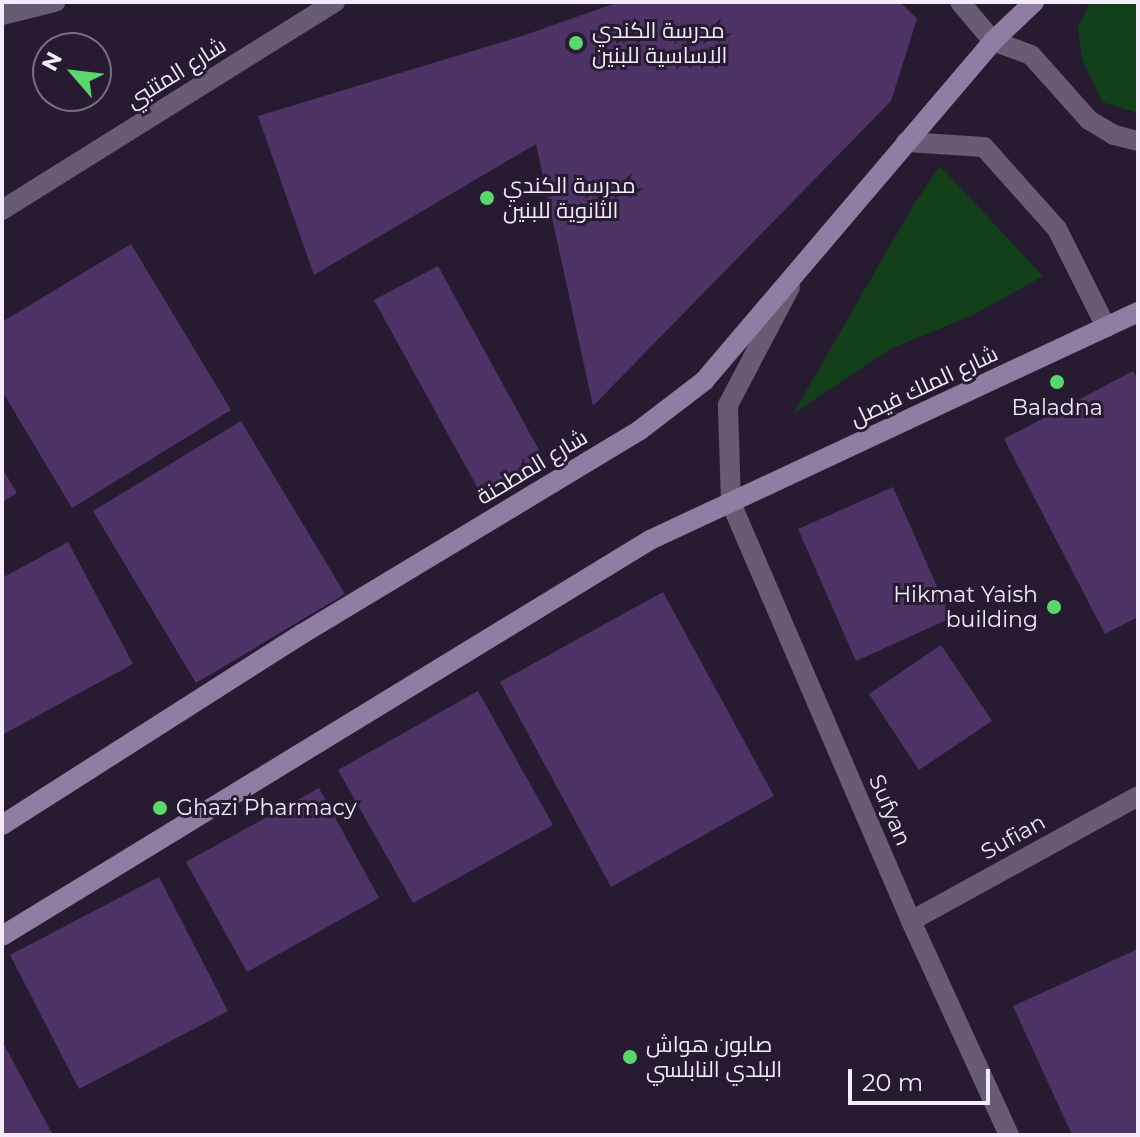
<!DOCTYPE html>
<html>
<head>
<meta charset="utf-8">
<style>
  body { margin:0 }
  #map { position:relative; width:1140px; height:1137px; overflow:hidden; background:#271b32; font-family:Montserrat,Cairo,sans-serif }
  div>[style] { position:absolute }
  .green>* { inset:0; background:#123e19 }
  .building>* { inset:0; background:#4e3366 }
  .minor>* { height:20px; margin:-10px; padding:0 10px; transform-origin:10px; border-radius:10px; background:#685c74 }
  .tertiary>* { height:20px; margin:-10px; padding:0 10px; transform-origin:10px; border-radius:10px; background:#685c74 }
  .secondary>* { height:20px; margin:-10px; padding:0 10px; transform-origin:10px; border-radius:10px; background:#907da4 }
  .dots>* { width:22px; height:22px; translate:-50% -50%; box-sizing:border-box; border:4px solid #271b32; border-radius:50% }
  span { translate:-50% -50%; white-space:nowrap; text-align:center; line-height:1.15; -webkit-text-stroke:6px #271b32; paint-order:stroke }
  .poi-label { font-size:22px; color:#f3ecfc }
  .left { translate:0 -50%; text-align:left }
  .right { translate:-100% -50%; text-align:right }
  .street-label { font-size:22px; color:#f3ecfc }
  .frame { position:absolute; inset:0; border:4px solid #f3ecfc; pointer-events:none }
  .north { position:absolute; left:32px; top:32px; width:80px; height:80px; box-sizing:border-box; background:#271b32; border:2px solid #796f83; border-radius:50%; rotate:298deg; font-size:22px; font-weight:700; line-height:32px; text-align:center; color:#f3ecfc }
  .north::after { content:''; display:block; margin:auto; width:28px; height:36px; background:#5bd56e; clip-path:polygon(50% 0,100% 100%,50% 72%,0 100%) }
  .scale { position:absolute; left:848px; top:1069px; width:142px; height:36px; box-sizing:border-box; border:4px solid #f3ecfc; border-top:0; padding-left:10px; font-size:24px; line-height:28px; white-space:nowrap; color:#f3ecfc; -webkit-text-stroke:6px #271b32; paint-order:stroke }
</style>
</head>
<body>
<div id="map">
  <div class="green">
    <div style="clip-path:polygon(1090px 2px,1138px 2px,1138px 113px,1102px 102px,1082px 59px,1078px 28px)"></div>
    <div style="clip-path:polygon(940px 166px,1043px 276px,973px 315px,890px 349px,793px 414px,914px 204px)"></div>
  </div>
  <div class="building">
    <div style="clip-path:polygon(619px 2px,900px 2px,917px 19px,891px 101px,593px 406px,536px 144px,314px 275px,258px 116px,522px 36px)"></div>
    <div style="clip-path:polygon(131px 244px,231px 410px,72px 508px,2px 391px,2px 322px)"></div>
    <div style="clip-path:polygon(438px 266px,545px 461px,482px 496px,374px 300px)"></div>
    <div style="clip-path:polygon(1133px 371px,1138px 381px,1138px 617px,1105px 634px,1004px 439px)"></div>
    <div style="clip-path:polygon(241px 421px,345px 594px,196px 683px,93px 511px)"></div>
    <div style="clip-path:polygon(2px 468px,17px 493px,2px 502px)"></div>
    <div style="clip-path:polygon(893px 487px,951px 618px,856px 661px,798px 529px)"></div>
    <div style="clip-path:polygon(68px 542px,133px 664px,2px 735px,2px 578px)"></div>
    <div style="clip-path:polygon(663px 592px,774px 796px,611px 887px,500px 682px)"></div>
    <div style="clip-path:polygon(941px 645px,992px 721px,919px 770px,869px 694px)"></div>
    <div style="clip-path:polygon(478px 691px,553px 825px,413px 903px,338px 770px)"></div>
    <div style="clip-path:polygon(319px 788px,379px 898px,247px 972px,186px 862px)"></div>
    <div style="clip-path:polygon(159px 877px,228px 1011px,79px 1089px,10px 955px)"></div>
    <div style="clip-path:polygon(1138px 949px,1138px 1135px,1072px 1135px,1013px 1006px)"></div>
    <div style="clip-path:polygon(2px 1041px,53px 1135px,2px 1135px)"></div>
  </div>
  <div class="minor">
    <div style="left:2px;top:15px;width:55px;rotate:-13.8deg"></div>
    <div style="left:906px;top:142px;width:78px;rotate:3.7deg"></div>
    <div style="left:984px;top:147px;width:110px;rotate:48.3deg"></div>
    <div style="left:1057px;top:229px;width:110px;rotate:63.4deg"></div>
    <div style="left:2px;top:210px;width:393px;rotate:-32deg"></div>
    <div style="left:731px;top:503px;width:98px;rotate:-91.8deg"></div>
    <div style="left:728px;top:405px;width:133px;rotate:-62.3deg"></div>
    <div style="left:911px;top:921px;width:259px;rotate:-28.8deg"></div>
  </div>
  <div class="tertiary">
    <div style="left:960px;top:2px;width:51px;rotate:49.8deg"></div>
    <div style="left:993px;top:41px;width:40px;rotate:20.2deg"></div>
    <div style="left:1031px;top:55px;width:87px;rotate:48.3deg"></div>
    <div style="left:1089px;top:120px;width:29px;rotate:31deg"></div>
    <div style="left:1114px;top:135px;width:25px;rotate:14deg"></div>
    <div style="left:731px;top:503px;width:455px;rotate:66.7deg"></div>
    <div style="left:911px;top:921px;width:235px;rotate:65.4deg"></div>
  </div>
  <div class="secondary">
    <div style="left:2px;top:825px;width:356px;rotate:-32.5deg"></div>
    <div style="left:302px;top:634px;width:395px;rotate:-31.1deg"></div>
    <div style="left:640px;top:430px;width:81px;rotate:-37.4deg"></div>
    <div style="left:704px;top:381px;width:446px;rotate:-49.6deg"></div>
    <div style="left:993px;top:41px;width:57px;rotate:-43.6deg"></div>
    <div style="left:2px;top:936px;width:759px;rotate:-31.43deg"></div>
    <div style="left:650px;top:540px;width:539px;rotate:-25.04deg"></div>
  </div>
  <div class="dots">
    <div style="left:576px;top:43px;background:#5bd56e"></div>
    <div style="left:487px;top:198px;background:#5bd56e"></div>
    <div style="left:1057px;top:382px;background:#5bd56e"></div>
    <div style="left:1054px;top:607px;background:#5bd56e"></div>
    <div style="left:160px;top:808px;background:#5bd56e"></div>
    <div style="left:630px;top:1057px;background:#5bd56e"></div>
  </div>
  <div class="poi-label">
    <span class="left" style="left:592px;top:43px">مدرسة الكندي<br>الاساسية للبنين</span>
    <span class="left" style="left:503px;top:198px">مدرسة الكندي<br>الثانوية للبنين</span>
    <span style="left:1057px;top:408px">Baladna</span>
    <span class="right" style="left:1038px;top:607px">Hikmat Yaish<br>building</span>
    <span class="left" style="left:176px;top:808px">Ghazi Pharmacy</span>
    <span class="left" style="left:646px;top:1057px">صابون هواش<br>البلدي النابلسي</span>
  </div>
  <div class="street-label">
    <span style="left:176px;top:73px;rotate:-32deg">شارع المتنبي</span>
    <span style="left:924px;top:386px;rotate:-25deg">شارع الملك فيصل</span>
    <span style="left:532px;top:467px;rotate:-31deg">شارع المطحنة</span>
    <span style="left:890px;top:810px;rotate:67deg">Sufyan</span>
    <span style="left:1013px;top:837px;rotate:-29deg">Sufian</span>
  </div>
  <div class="frame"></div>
  <div class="north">N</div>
  <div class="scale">20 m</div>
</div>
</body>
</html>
